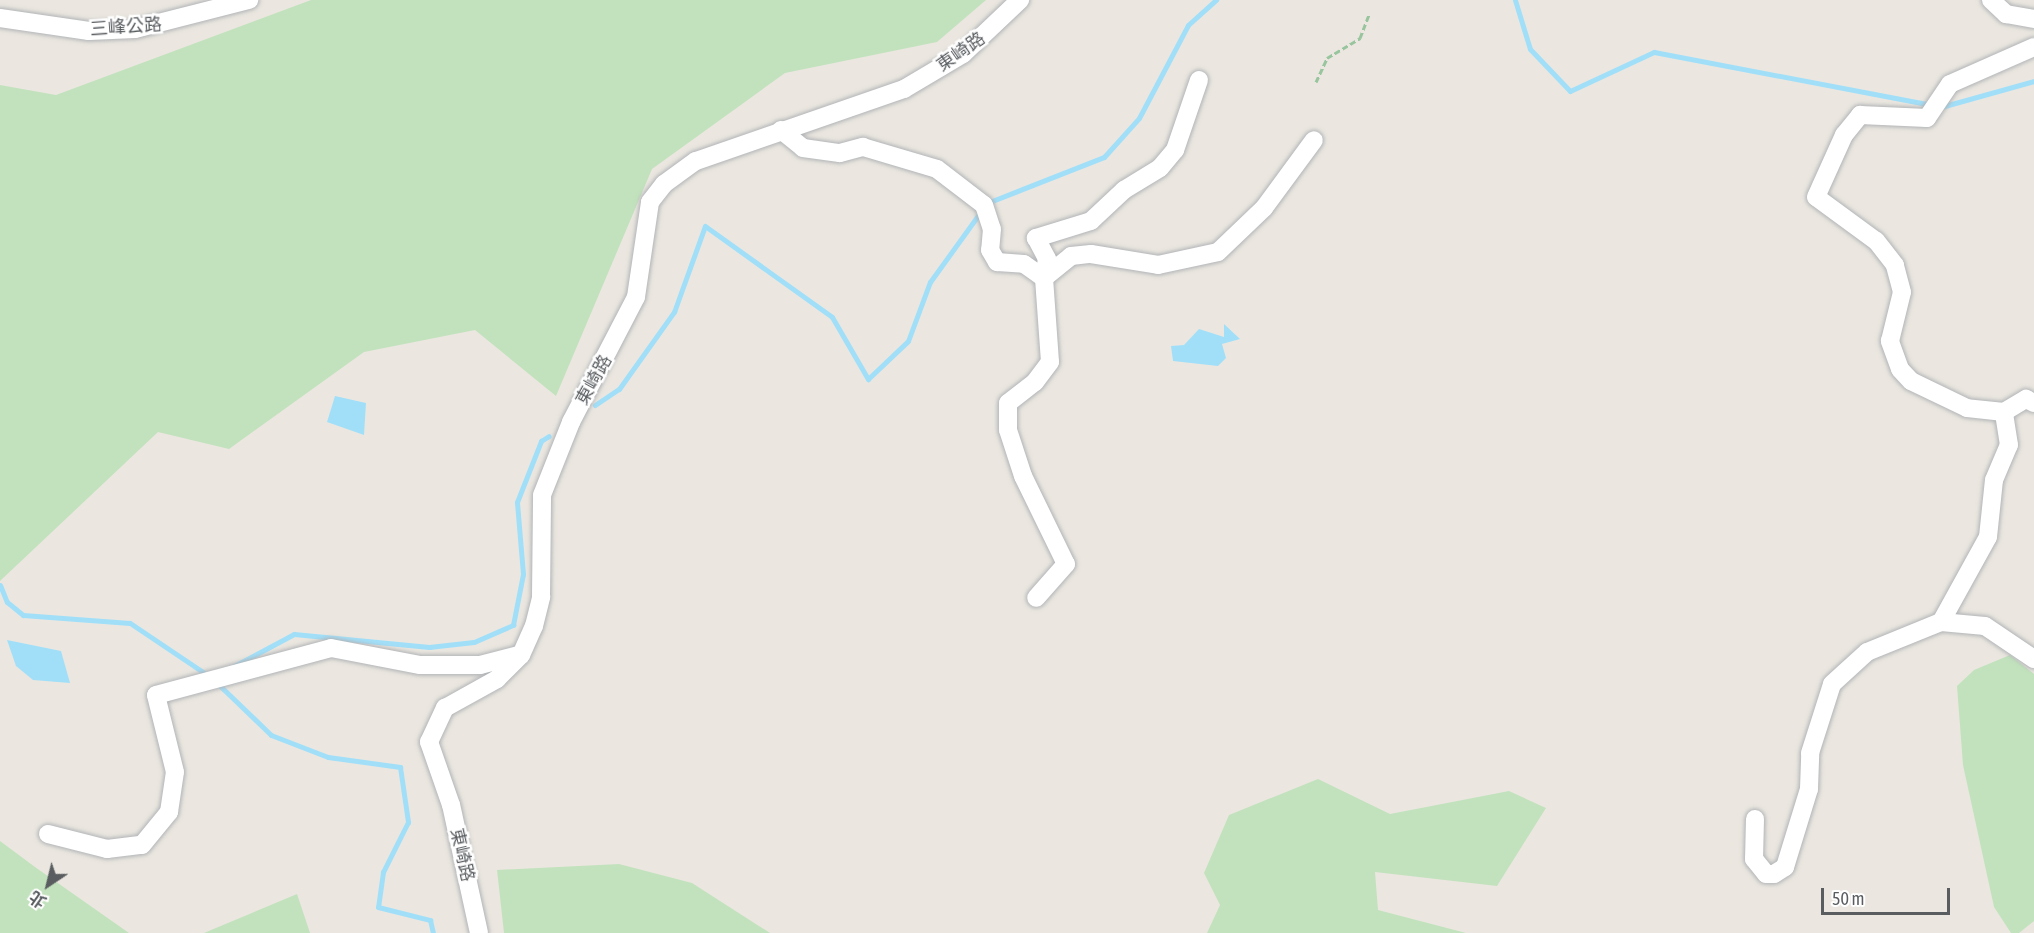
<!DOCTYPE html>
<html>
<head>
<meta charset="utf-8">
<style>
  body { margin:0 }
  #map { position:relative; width:2034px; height:933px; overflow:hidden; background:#ebe7e0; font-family:"Asap Condensed","Noto Sans TC",sans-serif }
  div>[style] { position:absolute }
  .green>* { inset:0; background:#c2e2bd }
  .water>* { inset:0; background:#a1dff9 }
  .stream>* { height:5px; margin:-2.5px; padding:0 2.5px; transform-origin:2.5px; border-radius:2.5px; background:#a1dff9 }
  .path>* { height:3px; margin-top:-1.5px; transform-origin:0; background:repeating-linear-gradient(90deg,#98c59e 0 6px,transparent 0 9px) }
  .roads { filter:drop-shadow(0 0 2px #b1b4b7) drop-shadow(0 0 2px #b1b4b7) }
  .minor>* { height:18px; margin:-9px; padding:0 9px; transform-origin:9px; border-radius:9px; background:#fff }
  span { translate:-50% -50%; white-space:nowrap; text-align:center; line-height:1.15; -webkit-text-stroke:5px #fff; paint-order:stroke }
  .street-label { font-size:18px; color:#595d60 }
  .north { position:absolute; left:18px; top:855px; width:60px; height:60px; -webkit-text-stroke:4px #fff; paint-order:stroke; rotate:215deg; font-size:16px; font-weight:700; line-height:24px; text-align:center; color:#595d60 }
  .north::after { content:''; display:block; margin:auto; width:21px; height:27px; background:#595d60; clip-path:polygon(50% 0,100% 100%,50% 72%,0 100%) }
  .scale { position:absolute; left:1821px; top:888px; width:129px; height:27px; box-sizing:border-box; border:3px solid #595d60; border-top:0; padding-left:8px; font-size:18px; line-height:21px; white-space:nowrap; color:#595d60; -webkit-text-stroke:4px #fff; paint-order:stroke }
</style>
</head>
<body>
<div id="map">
  <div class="green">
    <div style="clip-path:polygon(311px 0,986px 0,937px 42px,785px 73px,652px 169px,556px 396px,475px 330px,364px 352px,229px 449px,158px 432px,0 581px,0 85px,56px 95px)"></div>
    <div style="clip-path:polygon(2010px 655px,2034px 674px,2034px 921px,2019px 933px,2011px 933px,1994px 907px,1963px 765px,1957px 686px,1974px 670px)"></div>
    <div style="clip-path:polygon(1318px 779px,1390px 814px,1509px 791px,1546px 808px,1497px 886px,1375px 872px,1378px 910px,1466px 933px,1207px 933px,1220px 905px,1204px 873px,1229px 815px)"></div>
    <div style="clip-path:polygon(0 841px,35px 867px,129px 933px,0 933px)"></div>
    <div style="clip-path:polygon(619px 864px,692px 883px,770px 933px,504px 933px,497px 870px)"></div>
    <div style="clip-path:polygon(297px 894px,310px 933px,204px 933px)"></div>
  </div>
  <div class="water">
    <div style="clip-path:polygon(1224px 324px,1240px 339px,1222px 344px,1226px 358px,1218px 366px,1173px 361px,1171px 346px,1184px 345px,1199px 329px,1224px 337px)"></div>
    <div style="clip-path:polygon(335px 396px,366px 403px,364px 435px,327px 422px)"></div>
    <div style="clip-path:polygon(7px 640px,61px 651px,70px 683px,33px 680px,16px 666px)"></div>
  </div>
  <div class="stream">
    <div style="left:1515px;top:0;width:51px;rotate:73deg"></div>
    <div style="left:1530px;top:49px;width:58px;rotate:46.4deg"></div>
    <div style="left:1570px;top:91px;width:93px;rotate:-24.9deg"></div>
    <div style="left:1654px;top:52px;width:283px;rotate:10.8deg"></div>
    <div style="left:1941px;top:107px;width:97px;rotate:-15.6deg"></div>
    <div style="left:987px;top:203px;width:126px;rotate:-21.5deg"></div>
    <div style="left:1104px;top:157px;width:52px;rotate:-48.1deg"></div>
    <div style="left:1139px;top:118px;width:105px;rotate:-62.2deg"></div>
    <div style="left:1188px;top:25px;width:38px;rotate:-42deg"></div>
    <div style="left:595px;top:405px;width:29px;rotate:-34deg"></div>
    <div style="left:619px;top:389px;width:95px;rotate:-54.5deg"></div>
    <div style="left:674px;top:312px;width:91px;rotate:-70.2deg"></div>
    <div style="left:705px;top:226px;width:156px;rotate:35.6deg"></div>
    <div style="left:832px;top:317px;width:72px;rotate:59.9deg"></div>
    <div style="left:868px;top:379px;width:55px;rotate:-43.5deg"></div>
    <div style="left:908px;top:341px;width:63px;rotate:-69.6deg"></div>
    <div style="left:930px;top:282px;width:89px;rotate:-54.2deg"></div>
    <div style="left:0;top:585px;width:18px;rotate:68deg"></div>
    <div style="left:7px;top:602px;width:21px;rotate:39deg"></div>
    <div style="left:23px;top:615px;width:107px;rotate:4.3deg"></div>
    <div style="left:130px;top:623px;width:95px;rotate:33.9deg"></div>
    <div style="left:234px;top:666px;width:68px;rotate:-28.1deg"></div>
    <div style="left:294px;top:634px;width:136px;rotate:5.5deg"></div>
    <div style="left:429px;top:647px;width:45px;rotate:-6.3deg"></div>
    <div style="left:474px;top:642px;width:43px;rotate:-23.6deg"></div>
    <div style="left:513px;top:625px;width:52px;rotate:-78.9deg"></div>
    <div style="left:523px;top:574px;width:72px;rotate:-94.8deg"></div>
    <div style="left:517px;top:502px;width:66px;rotate:-68.5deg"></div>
    <div style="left:541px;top:441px;width:9px;rotate:-32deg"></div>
    <div style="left:216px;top:682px;width:76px;rotate:43.9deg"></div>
    <div style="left:271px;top:735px;width:61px;rotate:21.1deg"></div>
    <div style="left:328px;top:757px;width:73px;rotate:7.9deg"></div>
    <div style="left:400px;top:767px;width:56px;rotate:81.7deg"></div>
    <div style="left:408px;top:822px;width:56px;rotate:116.6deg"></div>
    <div style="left:383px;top:872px;width:35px;rotate:98deg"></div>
    <div style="left:378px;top:907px;width:54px;rotate:14deg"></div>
    <div style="left:430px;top:920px;width:13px;rotate:77deg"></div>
  </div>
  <div class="path">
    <div style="left:1316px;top:82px;width:26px;rotate:-65deg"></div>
    <div style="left:1327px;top:58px;width:39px;rotate:-31deg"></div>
    <div style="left:1360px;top:38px;width:26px;rotate:-69deg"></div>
  </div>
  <div class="roads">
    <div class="minor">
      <div style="left:1991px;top:0;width:21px;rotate:43deg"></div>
      <div style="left:2006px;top:14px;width:28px;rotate:10deg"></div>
      <div style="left:0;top:18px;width:90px;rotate:8.3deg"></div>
      <div style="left:89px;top:31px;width:46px;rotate:-2.5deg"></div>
      <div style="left:135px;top:29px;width:118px;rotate:-14.3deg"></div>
      <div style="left:1199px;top:80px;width:74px;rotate:108.9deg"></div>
      <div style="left:1175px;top:150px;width:23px;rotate:130deg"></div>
      <div style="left:1160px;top:168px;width:42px;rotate:148.6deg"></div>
      <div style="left:1124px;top:190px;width:45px;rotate:136.8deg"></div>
      <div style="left:1091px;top:221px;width:58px;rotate:162.8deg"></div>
      <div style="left:1036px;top:238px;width:24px;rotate:62deg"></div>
      <div style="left:1047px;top:259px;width:19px;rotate:99deg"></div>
      <div style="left:1044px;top:278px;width:35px;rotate:-39deg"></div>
      <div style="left:1071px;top:256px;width:20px;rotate:-6deg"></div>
      <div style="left:1091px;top:254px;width:68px;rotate:9.3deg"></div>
      <div style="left:1158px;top:265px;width:61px;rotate:-12.2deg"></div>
      <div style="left:1218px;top:252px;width:64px;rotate:-43.7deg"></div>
      <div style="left:1264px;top:208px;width:84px;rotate:-53.7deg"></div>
      <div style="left:781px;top:130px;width:28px;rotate:39deg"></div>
      <div style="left:803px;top:148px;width:37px;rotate:8deg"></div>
      <div style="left:840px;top:153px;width:24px;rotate:-15deg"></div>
      <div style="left:863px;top:147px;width:77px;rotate:16.6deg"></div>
      <div style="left:937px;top:169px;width:59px;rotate:37.5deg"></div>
      <div style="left:984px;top:205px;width:25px;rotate:72deg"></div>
      <div style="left:992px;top:229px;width:21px;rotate:95deg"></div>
      <div style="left:990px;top:250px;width:14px;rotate:60deg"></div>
      <div style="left:997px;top:262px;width:27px;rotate:4deg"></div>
      <div style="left:1024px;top:264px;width:24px;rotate:35deg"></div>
      <div style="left:1044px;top:278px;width:84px;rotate:85.9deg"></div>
      <div style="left:1050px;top:362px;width:25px;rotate:127deg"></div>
      <div style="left:1035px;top:382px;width:34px;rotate:142deg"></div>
      <div style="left:1008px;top:403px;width:27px;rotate:90deg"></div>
      <div style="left:1008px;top:430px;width:48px;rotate:71.9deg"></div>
      <div style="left:1023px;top:476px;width:98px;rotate:64deg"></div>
      <div style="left:1066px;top:564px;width:45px;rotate:131.4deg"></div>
      <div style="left:2004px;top:412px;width:37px;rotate:-174deg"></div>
      <div style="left:1967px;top:408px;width:62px;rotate:-154.3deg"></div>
      <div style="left:1911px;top:381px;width:16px;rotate:-133deg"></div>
      <div style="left:1900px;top:369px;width:30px;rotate:-110deg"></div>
      <div style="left:1890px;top:341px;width:50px;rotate:-76.2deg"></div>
      <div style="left:1902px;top:292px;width:28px;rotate:-105deg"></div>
      <div style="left:1895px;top:265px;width:31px;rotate:-128deg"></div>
      <div style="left:1876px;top:241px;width:74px;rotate:-143.7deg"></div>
      <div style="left:1816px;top:197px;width:68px;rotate:-65.7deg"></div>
      <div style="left:1844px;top:135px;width:26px;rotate:-51deg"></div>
      <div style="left:1860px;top:115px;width:67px;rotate:2.6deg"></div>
      <div style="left:1927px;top:118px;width:41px;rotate:-55.9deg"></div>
      <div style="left:1950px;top:84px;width:92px;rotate:-23.8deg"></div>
      <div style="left:1941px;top:622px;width:44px;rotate:5.2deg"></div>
      <div style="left:1985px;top:626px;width:59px;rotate:34deg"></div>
      <div style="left:1755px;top:819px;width:40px;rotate:91.4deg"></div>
      <div style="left:1754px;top:859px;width:19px;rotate:51deg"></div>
      <div style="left:1766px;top:874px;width:8px"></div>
      <div style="left:1774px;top:874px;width:13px;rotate:-32deg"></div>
      <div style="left:1785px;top:867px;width:82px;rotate:-72.9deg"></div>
      <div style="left:1809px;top:789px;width:36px;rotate:-88deg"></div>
      <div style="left:1810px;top:753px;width:72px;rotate:-72.3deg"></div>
      <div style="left:1832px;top:684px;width:47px;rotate:-42.4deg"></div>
      <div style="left:1867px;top:652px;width:80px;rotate:-22.1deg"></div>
      <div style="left:1941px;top:622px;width:97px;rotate:-61.1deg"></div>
      <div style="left:1988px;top:537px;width:57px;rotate:-84deg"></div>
      <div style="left:1994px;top:480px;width:38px;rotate:-67deg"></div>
      <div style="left:2009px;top:445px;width:33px;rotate:-99deg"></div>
      <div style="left:2004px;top:412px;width:26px;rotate:-31deg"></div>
      <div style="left:2026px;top:399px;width:9px;rotate:27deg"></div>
      <div style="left:48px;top:834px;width:61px;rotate:14.3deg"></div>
      <div style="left:107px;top:849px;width:35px;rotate:-7deg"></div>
      <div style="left:142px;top:845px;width:43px;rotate:-50.7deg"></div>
      <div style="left:169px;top:812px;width:40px;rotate:-81.5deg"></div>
      <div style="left:175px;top:772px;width:79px;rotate:-103.9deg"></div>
      <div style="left:156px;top:695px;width:181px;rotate:-15deg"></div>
      <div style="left:331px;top:648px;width:91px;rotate:10.8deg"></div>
      <div style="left:420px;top:665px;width:60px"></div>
      <div style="left:480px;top:665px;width:40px;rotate:-14.4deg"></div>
      <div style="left:479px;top:933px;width:131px;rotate:-102.3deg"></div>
      <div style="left:451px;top:805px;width:67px;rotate:-109.2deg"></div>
      <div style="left:429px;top:742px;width:38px;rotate:-65deg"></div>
      <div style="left:445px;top:708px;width:60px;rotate:-29.1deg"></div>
      <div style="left:497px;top:679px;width:34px;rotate:-45deg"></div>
      <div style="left:521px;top:655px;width:32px;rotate:-66deg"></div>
      <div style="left:534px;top:626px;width:30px;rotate:-76deg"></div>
      <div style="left:541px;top:597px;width:102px;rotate:-89.4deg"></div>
      <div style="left:542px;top:495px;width:79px;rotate:-68.3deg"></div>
      <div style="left:571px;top:422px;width:141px;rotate:-62.5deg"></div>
      <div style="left:636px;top:297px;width:96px;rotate:-81.6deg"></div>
      <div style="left:650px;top:202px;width:23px;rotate:-52deg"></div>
      <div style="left:664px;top:184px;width:39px;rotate:-36deg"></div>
      <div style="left:696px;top:161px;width:220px;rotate:-19.1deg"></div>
      <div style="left:904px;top:89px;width:69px;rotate:-30.7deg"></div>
      <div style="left:963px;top:54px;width:79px;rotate:-43.5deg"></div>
    </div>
  </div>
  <div class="street-label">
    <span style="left:126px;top:27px;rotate:-4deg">三峰公路</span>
    <span style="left:961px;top:52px;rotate:-35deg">東崎路</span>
    <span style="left:594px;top:380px;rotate:-61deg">東崎路</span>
    <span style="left:462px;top:855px;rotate:77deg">東崎路</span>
  </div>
  <div class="north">北</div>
  <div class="scale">50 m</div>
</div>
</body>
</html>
